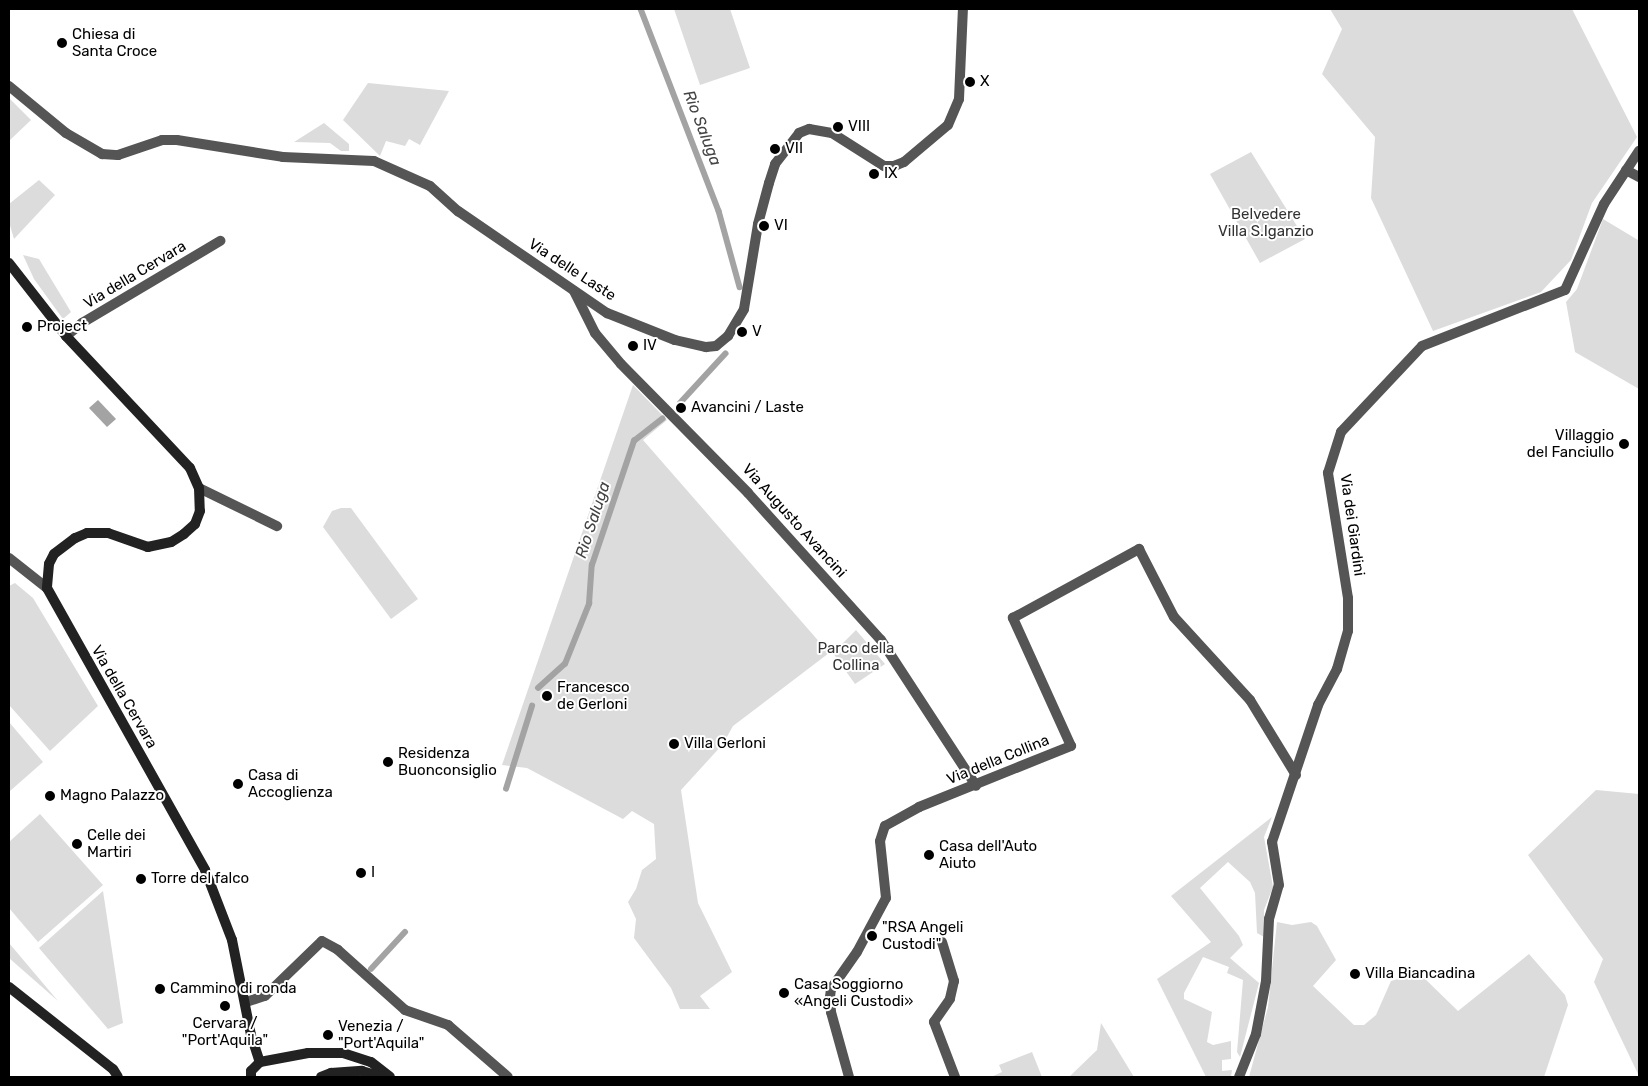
<!DOCTYPE html>
<html>
<head>
<meta charset="utf-8">
<style>
  body { margin:0 }
  #map { position:relative; width:1648px; height:1086px; overflow:hidden; background:#fff; font-family:Rubik,sans-serif }
  div>[style] { position:absolute }
  .green>* { inset:0; background:#dcdcdc }
  .water>* { inset:0; background:#a3a3a3 }
  .stream>* { height:5.5px; margin:-2.75px; padding:0 2.75px; transform-origin:2.75px; border-radius:2.75px; background:#a3a3a3 }
  .street>* { height:10px; margin:-5px; padding:0 5px; transform-origin:5px; border-radius:5px; background:#555 }
  .secondary>* { height:10px; margin:-5px; padding:0 5px; transform-origin:5px; border-radius:5px; background:#222 }
  .dots>* { width:14px; height:14px; translate:-50% -50%; box-sizing:border-box; border:2px solid #fff; border-radius:50% }
  span { translate:-50% -50%; white-space:nowrap; text-align:center; line-height:1.15; -webkit-text-stroke:4px #fff; paint-order:stroke }
  .poi-label { font-size:15px; color:#000 }
  .left { translate:0 -50%; text-align:left }
  .right { translate:-100% -50%; text-align:right }
  .park-label { font-size:15px; color:#333 }
  .street-label { font-size:15px; color:#000 }
  .water-label { font-size:16px; color:#444; font-style:italic }
  .frame { position:absolute; inset:0; border:10px solid #000; pointer-events:none }
</style>
</head>
<body>
<div id="map">
  <div class="green">
    <div style="clip-path:polygon(674px 9px,730px 9px,750px 68px,700px 85px)"></div>
    <div style="clip-path:polygon(1330px 9px,1572px 9px,1637px 137px,1592px 203px,1571px 260px,1541px 292px,1433px 331px,1371px 198px,1375px 137px,1322px 74px,1342px 29px)"></div>
    <div style="clip-path:polygon(368px 83px,449px 91px,420px 145px,409px 139px,405px 146px,386px 141px,380px 156px,343px 120px)"></div>
    <div style="clip-path:polygon(9px 98px,31px 120px,9px 141px)"></div>
    <div style="clip-path:polygon(324px 123px,349px 144px,349px 151px,341px 151px,330px 143px,294px 142px)"></div>
    <div style="clip-path:polygon(1251px 152px,1305px 239px,1260px 263px,1210px 174px)"></div>
    <div style="clip-path:polygon(39px 180px,55px 195px,14px 239px,9px 222px,9px 204px)"></div>
    <div style="clip-path:polygon(1603px 219px,1638px 240px,1639px 389px,1575px 352px,1566px 302px,1577px 289px)"></div>
    <div style="clip-path:polygon(23px 255px,39px 259px,71px 312px,63px 319px,34px 279px)"></div>
    <div style="clip-path:polygon(633px 385px,667px 420px,643px 440px,829px 653px,733px 726px,723px 744px,681px 790px,698px 903px,732px 972px,700px 996px,710px 1009px,680px 1009px,671px 988px,634px 938px,636px 919px,628px 902px,636px 889px,642px 870px,656px 859px,654px 824px,632px 811px,623px 819px,527px 768px,502px 765px)"></div>
    <div style="clip-path:polygon(341px 508px,351px 508px,418px 599px,391px 619px,323px 527px,332px 511px)"></div>
    <div style="clip-path:polygon(15px 583px,33px 598px,98px 706px,50px 751px,9px 705px,9px 586px)"></div>
    <div style="clip-path:polygon(856px 630px,885px 664px,855px 684px,833px 653px)"></div>
    <div style="clip-path:polygon(9px 722px,43px 762px,10px 791px,9px 790px)"></div>
    <div style="clip-path:polygon(1596px 790px,1639px 794px,1639px 1076px,1594px 982px,1603px 959px,1528px 855px)"></div>
    <div style="clip-path:polygon(40px 814px,103px 885px,38px 942px,9px 908px,9px 842px)"></div>
    <div style="clip-path:polygon(1272px 817px,1264px 837px,1273px 887px,1264px 910px,1264px 937px,1257px 933px,1255px 893px,1250px 882px,1228px 862px,1200px 888px,1239px 936px,1243px 945px,1230px 958px,1259px 983px,1240px 1057px,1237px 1052px,1243px 980px,1227px 973px,1229px 967px,1203px 957px,1184px 993px,1184px 999px,1212px 1012px,1207px 1042px,1213px 1045px,1231px 1041px,1231px 1059px,1222px 1060px,1222px 1071px,1232px 1070px,1231px 1077px,1206px 1077px,1157px 979px,1211px 942px,1171px 896px)"></div>
    <div style="clip-path:polygon(103px 891px,123px 1023px,108px 1029px,39px 948px)"></div>
    <div style="clip-path:polygon(1277px 922px,1292px 925px,1311px 922px,1317px 926px,1336px 960px,1313px 986px,1354px 1025px,1364px 1025px,1376px 1015px,1391px 981px,1419px 973px,1458px 1011px,1529px 954px,1565px 995px,1568px 1005px,1544px 1077px,1249px 1077px,1268px 1007px)"></div>
    <div style="clip-path:polygon(9px 943px,58px 1001px,9px 958px)"></div>
    <div style="clip-path:polygon(1101px 1023px,1134px 1077px,1069px 1077px,1097px 1050px)"></div>
    <div style="clip-path:polygon(1032px 1052px,1042px 1077px,991px 1077px,1002px 1072px,999px 1065px)"></div>
  </div>
  <div class="water">
    <div style="clip-path:polygon(98px 400px,116px 419px,107px 427px,89px 408px)"></div>
  </div>
  <div class="stream">
    <div style="left:641px;top:9px;width:217px;rotate:68.9deg"></div>
    <div style="left:719px;top:211px;width:79px;rotate:74.6deg"></div>
    <div style="left:680px;top:403px;width:67px;rotate:-47.4deg"></div>
    <div style="left:538px;top:688px;width:36px;rotate:-42deg"></div>
    <div style="left:565px;top:664px;width:65px;rotate:-68.2deg"></div>
    <div style="left:589px;top:604px;width:39px;rotate:-86deg"></div>
    <div style="left:592px;top:565px;width:131px;rotate:-71.3deg"></div>
    <div style="left:634px;top:441px;width:36px;rotate:-38deg"></div>
    <div style="left:506px;top:789px;width:87px;rotate:-72.6deg"></div>
    <div style="left:371px;top:969px;width:50px;rotate:-47.4deg"></div>
  </div>
  <div class="street">
    <div style="left:9px;top:86px;width:74px;rotate:39.5deg"></div>
    <div style="left:66px;top:133px;width:42px;rotate:30.3deg"></div>
    <div style="left:102px;top:154px;width:16px;rotate:4deg"></div>
    <div style="left:118px;top:155px;width:46px;rotate:-18.8deg"></div>
    <div style="left:162px;top:140px;width:15px"></div>
    <div style="left:177px;top:140px;width:107px;rotate:9.1deg"></div>
    <div style="left:283px;top:157px;width:91px;rotate:2.5deg"></div>
    <div style="left:374px;top:161px;width:61px;rotate:24.1deg"></div>
    <div style="left:430px;top:186px;width:38px;rotate:42deg"></div>
    <div style="left:458px;top:211px;width:181px;rotate:34.4deg"></div>
    <div style="left:607px;top:313px;width:73px;rotate:21.7deg"></div>
    <div style="left:675px;top:340px;width:32px;rotate:13deg"></div>
    <div style="left:706px;top:347px;width:10px;rotate:-6deg"></div>
    <div style="left:716px;top:346px;width:16px;rotate:-40deg"></div>
    <div style="left:728px;top:336px;width:31px;rotate:-59deg"></div>
    <div style="left:744px;top:309px;width:86px;rotate:-80.6deg"></div>
    <div style="left:758px;top:224px;width:42px;rotate:-75deg"></div>
    <div style="left:769px;top:183px;width:20px;rotate:-72deg"></div>
    <div style="left:775px;top:164px;width:39px;rotate:-52deg"></div>
    <div style="left:799px;top:133px;width:11px;rotate:-22deg"></div>
    <div style="left:809px;top:129px;width:23px;rotate:10deg"></div>
    <div style="left:832px;top:133px;width:62px;rotate:32.4deg"></div>
    <div style="left:884px;top:166px;width:10px"></div>
    <div style="left:894px;top:166px;width:11px;rotate:-22deg"></div>
    <div style="left:904px;top:162px;width:57px;rotate:-40.1deg"></div>
    <div style="left:948px;top:125px;width:28px;rotate:-67deg"></div>
    <div style="left:959px;top:99px;width:90px;rotate:-87.5deg"></div>
    <div style="left:1626px;top:170px;width:15px;rotate:28deg"></div>
    <div style="left:574px;top:291px;width:47px;rotate:63.4deg"></div>
    <div style="left:595px;top:333px;width:40px;rotate:50deg"></div>
    <div style="left:621px;top:364px;width:181px;rotate:45.4deg"></div>
    <div style="left:748px;top:493px;width:198px;rotate:47.9deg"></div>
    <div style="left:881px;top:640px;width:174px;rotate:56.9deg"></div>
    <div style="left:66px;top:336px;width:21px;rotate:-39deg"></div>
    <div style="left:82px;top:323px;width:161px;rotate:-30.7deg"></div>
    <div style="left:199px;top:488px;width:87px;rotate:26deg"></div>
    <div style="left:9px;top:558px;width:48px;rotate:38.3deg"></div>
    <div style="left:942px;top:942px;width:41px;rotate:72.9deg"></div>
    <div style="left:954px;top:981px;width:18px;rotate:103deg"></div>
    <div style="left:950px;top:999px;width:28px;rotate:125deg"></div>
    <div style="left:934px;top:1022px;width:59px;rotate:69.1deg"></div>
    <div style="left:246px;top:1002px;width:20px;rotate:-18deg"></div>
    <div style="left:265px;top:996px;width:79px;rotate:-44deg"></div>
    <div style="left:322px;top:941px;width:18px;rotate:29deg"></div>
    <div style="left:338px;top:950px;width:90px;rotate:41.8deg"></div>
    <div style="left:405px;top:1010px;width:46px;rotate:19.2deg"></div>
    <div style="left:448px;top:1025px;width:79px;rotate:40.9deg"></div>
    <div style="left:849px;top:1077px;width:67px;rotate:-105.5deg"></div>
    <div style="left:831px;top:1012px;width:15px;rotate:-94deg"></div>
    <div style="left:830px;top:997px;width:8px;rotate:-83deg"></div>
    <div style="left:831px;top:989px;width:45px;rotate:-54.9deg"></div>
    <div style="left:857px;top:952px;width:61px;rotate:-61.8deg"></div>
    <div style="left:886px;top:898px;width:57px;rotate:-96deg"></div>
    <div style="left:880px;top:841px;width:16px;rotate:-72deg"></div>
    <div style="left:885px;top:826px;width:39px;rotate:-29deg"></div>
    <div style="left:919px;top:807px;width:164px;rotate:-21.9deg"></div>
    <div style="left:1071px;top:746px;width:141px;rotate:-114.4deg"></div>
    <div style="left:1013px;top:618px;width:144px;rotate:-28.7deg"></div>
    <div style="left:1139px;top:549px;width:76px;rotate:62.8deg"></div>
    <div style="left:1174px;top:617px;width:113px;rotate:47.5deg"></div>
    <div style="left:1250px;top:700px;width:88px;rotate:58.5deg"></div>
    <div style="left:1239px;top:1077px;width:46px;rotate:-68.4deg"></div>
    <div style="left:1256px;top:1034px;width:54px;rotate:-79.3deg"></div>
    <div style="left:1266px;top:981px;width:62px;rotate:-87.2deg"></div>
    <div style="left:1269px;top:919px;width:35px;rotate:-74deg"></div>
    <div style="left:1279px;top:885px;width:44px;rotate:-99.2deg"></div>
    <div style="left:1272px;top:842px;width:145px;rotate:-71.4deg"></div>
    <div style="left:1318px;top:705px;width:41px;rotate:-62.2deg"></div>
    <div style="left:1337px;top:669px;width:40px;rotate:-74deg"></div>
    <div style="left:1348px;top:631px;width:33px;rotate:-90deg"></div>
    <div style="left:1348px;top:598px;width:127px;rotate:-99.1deg"></div>
    <div style="left:1328px;top:473px;width:43px;rotate:-72.4deg"></div>
    <div style="left:1341px;top:432px;width:118px;rotate:-46.7deg"></div>
    <div style="left:1422px;top:346px;width:154px;rotate:-21.4deg"></div>
    <div style="left:1565px;top:290px;width:94px;rotate:-65.6deg"></div>
    <div style="left:1604px;top:204px;width:64px;rotate:-56.6deg"></div>
  </div>
  <div class="secondary">
    <div style="left:9px;top:263px;width:93px;rotate:52deg"></div>
    <div style="left:66px;top:336px;width:181px;rotate:46.8deg"></div>
    <div style="left:190px;top:468px;width:22px;rotate:66deg"></div>
    <div style="left:199px;top:488px;width:23px;rotate:88deg"></div>
    <div style="left:200px;top:511px;width:14px;rotate:111deg"></div>
    <div style="left:195px;top:524px;width:15px;rotate:138deg"></div>
    <div style="left:184px;top:534px;width:15px;rotate:148deg"></div>
    <div style="left:171px;top:542px;width:24px;rotate:168deg"></div>
    <div style="left:148px;top:547px;width:42px;rotate:-160.7deg"></div>
    <div style="left:108px;top:533px;width:21px;rotate:180deg"></div>
    <div style="left:87px;top:533px;width:13px;rotate:157deg"></div>
    <div style="left:75px;top:538px;width:26px;rotate:143deg"></div>
    <div style="left:54px;top:554px;width:11px;rotate:117deg"></div>
    <div style="left:49px;top:564px;width:24px;rotate:95deg"></div>
    <div style="left:47px;top:588px;width:323px;rotate:60.7deg"></div>
    <div style="left:205px;top:870px;width:75px;rotate:68.9deg"></div>
    <div style="left:232px;top:940px;width:97px;rotate:78.7deg"></div>
    <div style="left:251px;top:1035px;width:28px;rotate:72deg"></div>
    <div style="left:9px;top:987px;width:132px;rotate:38.3deg"></div>
    <div style="left:113px;top:1069px;width:9px;rotate:58deg"></div>
    <div style="left:260px;top:1062px;width:49px;rotate:-10.6deg"></div>
    <div style="left:308px;top:1053px;width:35px"></div>
    <div style="left:343px;top:1053px;width:29px;rotate:18deg"></div>
    <div style="left:371px;top:1062px;width:24px;rotate:38deg"></div>
    <div style="left:251px;top:1077px;width:6px;rotate:-90deg"></div>
    <div style="left:251px;top:1071px;width:13px;rotate:-45deg"></div>
    <div style="left:321px;top:1077px;width:11px;rotate:-22deg"></div>
    <div style="left:331px;top:1073px;width:31px;rotate:-4deg"></div>
    <div style="left:362px;top:1071px;width:21px;rotate:17deg"></div>
  </div>
  <div class="dots">
    <div style="left:62px;top:43px;background:#000"></div>
    <div style="left:970px;top:82px;background:#000"></div>
    <div style="left:838px;top:127px;background:#000"></div>
    <div style="left:775px;top:149px;background:#000"></div>
    <div style="left:874px;top:174px;background:#000"></div>
    <div style="left:764px;top:226px;background:#000"></div>
    <div style="left:27px;top:327px;background:#000"></div>
    <div style="left:742px;top:332px;background:#000"></div>
    <div style="left:633px;top:346px;background:#000"></div>
    <div style="left:681px;top:408px;background:#000"></div>
    <div style="left:1624px;top:444px;background:#000"></div>
    <div style="left:547px;top:696px;background:#000"></div>
    <div style="left:674px;top:744px;background:#000"></div>
    <div style="left:388px;top:762px;background:#000"></div>
    <div style="left:238px;top:784px;background:#000"></div>
    <div style="left:50px;top:796px;background:#000"></div>
    <div style="left:77px;top:844px;background:#000"></div>
    <div style="left:929px;top:855px;background:#000"></div>
    <div style="left:361px;top:873px;background:#000"></div>
    <div style="left:141px;top:879px;background:#000"></div>
    <div style="left:872px;top:936px;background:#000"></div>
    <div style="left:1355px;top:974px;background:#000"></div>
    <div style="left:160px;top:989px;background:#000"></div>
    <div style="left:784px;top:993px;background:#000"></div>
    <div style="left:225px;top:1006px;background:#000"></div>
    <div style="left:328px;top:1035px;background:#000"></div>
  </div>
  <div class="poi-label">
    <span class="left" style="left:72px;top:43px">Chiesa di<br>Santa Croce</span>
    <span class="left" style="left:980px;top:82px">X</span>
    <span class="left" style="left:848px;top:127px">VIII</span>
    <span class="left" style="left:785px;top:149px">VII</span>
    <span class="left" style="left:884px;top:174px">IX</span>
    <span class="left" style="left:774px;top:226px">VI</span>
    <span class="left" style="left:37px;top:327px">Project</span>
    <span class="left" style="left:752px;top:332px">V</span>
    <span class="left" style="left:643px;top:346px">IV</span>
    <span class="left" style="left:691px;top:408px">Avancini / Laste</span>
    <span class="right" style="left:1614px;top:444px">Villaggio<br>del Fanciullo</span>
    <span class="left" style="left:557px;top:696px">Francesco<br>de Gerloni</span>
    <span class="left" style="left:684px;top:744px">Villa Gerloni</span>
    <span class="left" style="left:398px;top:762px">Residenza<br>Buonconsiglio</span>
    <span class="left" style="left:248px;top:784px">Casa di<br>Accoglienza</span>
    <span class="left" style="left:60px;top:796px">Magno Palazzo</span>
    <span class="left" style="left:87px;top:844px">Celle dei<br>Martiri</span>
    <span class="left" style="left:939px;top:855px">Casa dell'Auto<br>Aiuto</span>
    <span class="left" style="left:371px;top:873px">I</span>
    <span class="left" style="left:151px;top:879px">Torre del falco</span>
    <span class="left" style="left:882px;top:936px">"RSA Angeli<br>Custodi"</span>
    <span class="left" style="left:1365px;top:974px">Villa Biancadina</span>
    <span class="left" style="left:794px;top:993px">Casa Soggiorno<br>«Angeli Custodi»</span>
    <span class="left" style="left:170px;top:989px">Cammino di ronda</span>
    <span style="left:225px;top:1032px">Cervara /<br>"Port'Aquila"</span>
    <span class="left" style="left:338px;top:1035px">Venezia /<br>"Port'Aquila"</span>
  </div>
  <div class="park-label">
    <span style="left:1266px;top:223px">Belvedere<br>Villa S.Iganzio</span>
    <span style="left:856px;top:657px">Parco della<br>Collina</span>
  </div>
  <div class="street-label">
    <span style="left:572px;top:270px;rotate:33deg">Via delle Laste</span>
    <span style="left:135px;top:275px;rotate:-31deg">Via della Cervara</span>
    <span style="left:794px;top:521px;rotate:48deg">Via Augusto Avancini</span>
    <span style="left:1352px;top:525px;rotate:82deg">Via dei Giardini</span>
    <span style="left:124px;top:697px;rotate:60deg">Via della Cervara</span>
    <span style="left:998px;top:760px;rotate:-22deg">Via della Collina</span>
  </div>
  <div class="water-label">
    <span style="left:702px;top:128px;rotate:69deg">Rio Saluga</span>
    <span style="left:593px;top:520px;rotate:-72deg">Rio Saluga</span>
  </div>
  <div class="frame"></div>
</div>
</body>
</html>
